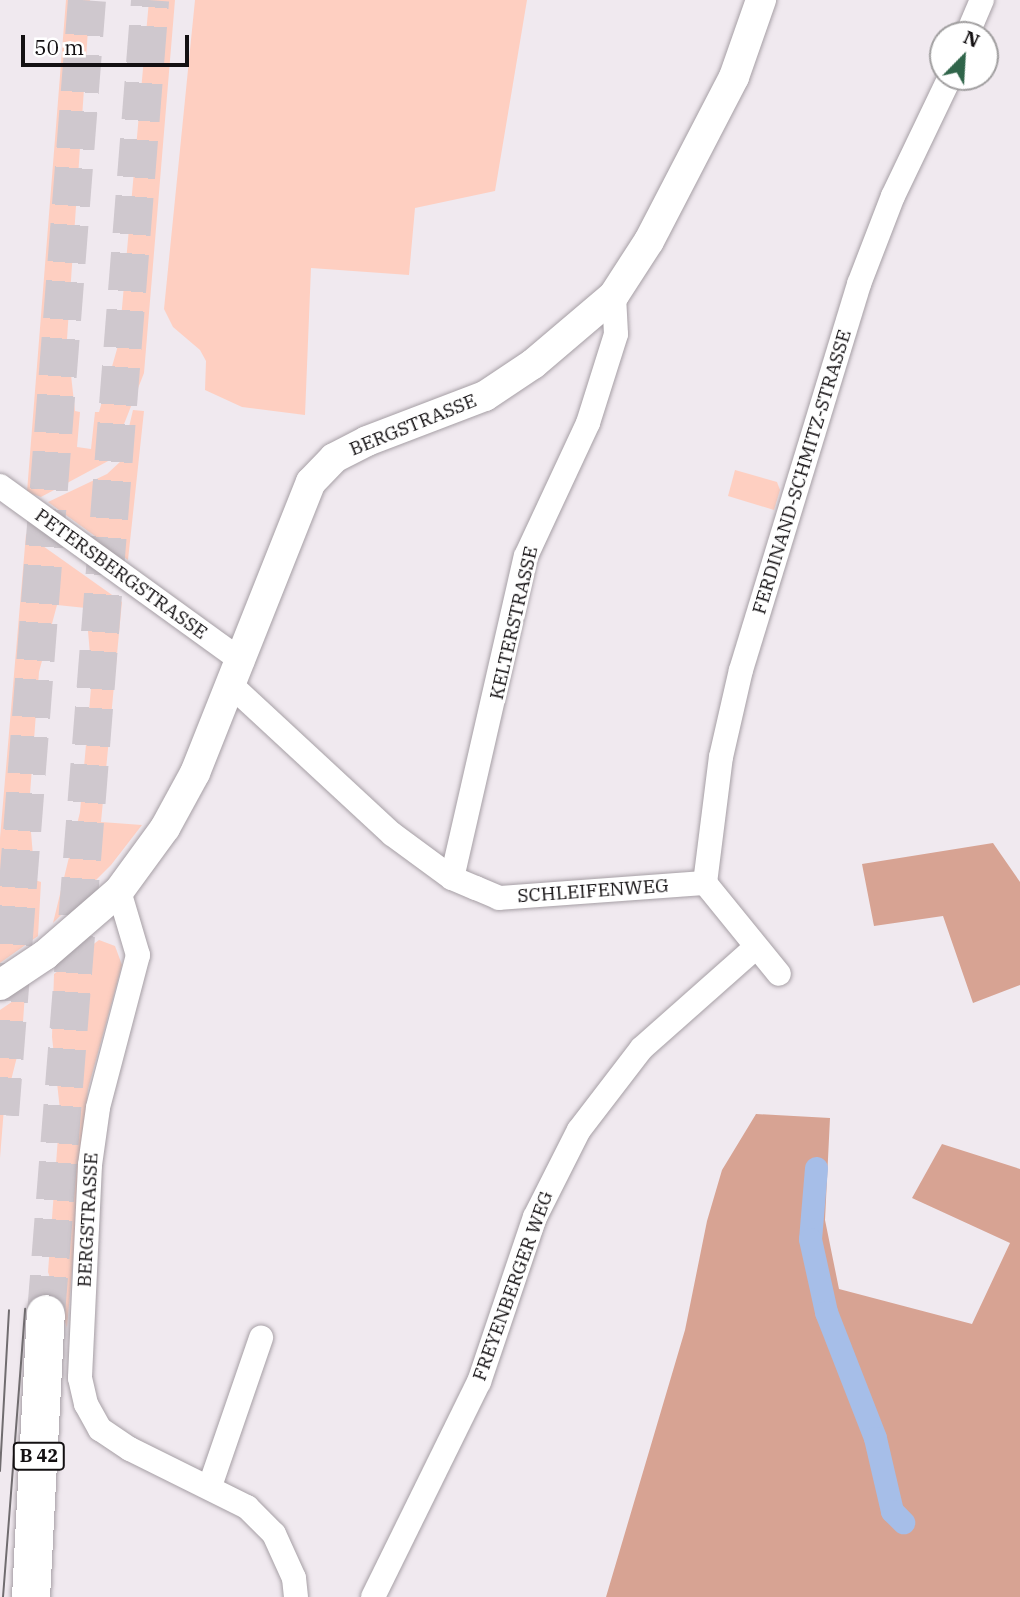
<!DOCTYPE html>
<html>
<head>
<meta charset="utf-8">
<style>
  body { margin:0 }
  #map { position:relative; width:1020px; height:1597px; overflow:hidden; background:#f0e9ef; font-family:"IBM Plex Serif",serif }
  div>[style] { position:absolute }
  .green>* { inset:0; background:#fecfc1 }
  .forest>* { inset:0; background:#d7a393 }
  .canal>* { height:23px; margin:-11.5px; padding:0 11.5px; transform-origin:11.5px; border-radius:11.5px; background:#a6bee8 }
  .trunk-tunnel>* { height:38px; margin-top:-19px; transform-origin:0; background:repeating-linear-gradient(90deg,#cfc8ce 0 38px,transparent 0 57px) }
  .roads { filter:drop-shadow(0 0 2px #a69fa5) drop-shadow(0 0 2px #a69fa5) }
  .minor>* { height:24px; margin:-12px; padding:0 12px; transform-origin:12px; border-radius:12px; background:#fff }
  .tertiary>* { height:30px; margin:-15px; padding:0 15px; transform-origin:15px; border-radius:15px; background:#fff }
  .trunk>* { height:38px; margin:-19px; padding:0 19px; transform-origin:19px; border-radius:19px; background:#fff }
  .tram>* { height:2px; margin:-1px; padding:0 1px; transform-origin:1px; border-radius:1px; background:#706c6f }
  span { translate:-50% -50%; white-space:nowrap; text-align:center; line-height:1.15; -webkit-text-stroke:6px #fff; paint-order:stroke }
  .shield-label span { padding:2px 5px; background:#fff; border:2px solid; border-radius:5px; -webkit-text-stroke-width:0 }
  .shield-label { font-size:18px; color:#131012; font-weight:700 }
  .street-label { font-size:19px; color:#131012 }
  .north { position:absolute; left:929px; top:21px; width:70px; height:70px; box-sizing:border-box; background:#fff; border:2px solid #a19fa0; border-radius:50%; rotate:24deg; font-size:19px; font-weight:700; line-height:28px; text-align:center; color:#131012 }
  .north::after { content:''; display:block; margin:auto; width:24px; height:32px; background:#30654a; clip-path:polygon(50% 0,100% 100%,50% 72%,0 100%) }
  .scale { position:absolute; left:21px; top:35px; width:168px; height:32px; box-sizing:border-box; border:4px solid #131012; border-top:0; padding-left:9px; font-size:21px; line-height:24px; white-space:nowrap; color:#131012; -webkit-text-stroke:5px #fff; paint-order:stroke }
</style>
</head>
<body>
<div id="map">
  <div class="green">
    <div style="clip-path:polygon(66px 0,90px 0,67px 339px,75px 411px,80px 412px,77px 447px,91px 449px,95px 412px,99px 412px,119px 342px,149px 0,175px 0,144px 373px,110px 460px,41px 497px,27px 492px)"></div>
    <div style="clip-path:polygon(195px 0,527px 0,495px 191px,415px 208px,409px 275px,311px 268px,305px 415px,242px 407px,205px 390px,206px 361px,200px 350px,173px 327px,164px 309px)"></div>
    <div style="clip-path:polygon(133px 410px,144px 411px,128px 560px,48px 502px,107px 474px,121px 461px)"></div>
    <div style="clip-path:polygon(735px 470px,777px 482px,780px 490px,774px 510px,728px 496px)"></div>
    <div style="clip-path:polygon(26px 534px,122px 602px,101px 822px,142px 825px,111px 865px,53px 923px,80px 812px,92px 677px,86px 608px,57px 605px,39px 672px,29px 808px,35px 880px,41px 882px,38px 936px,0 963px,0 838px)"></div>
    <div style="clip-path:polygon(99px 940px,115px 946px,122px 965px,88px 1089px,67px 1328px,48px 1272px,60px 1110px,52px 1037px,54px 974px)"></div>
    <div style="clip-path:polygon(25px 993px,22px 1037px,4px 1108px,0 1158px,0 1010px)"></div>
  </div>
  <div class="forest">
    <div style="clip-path:polygon(993px 843px,1020px 882px,1020px 985px,973px 1003px,943px 916px,874px 926px,862px 864px)"></div>
    <div style="clip-path:polygon(756px 1114px,830px 1118px,825px 1220px,839px 1289px,972px 1324px,1010px 1243px,912px 1198px,942px 1144px,1020px 1169px,1020px 1597px,606px 1597px,685px 1330px,707px 1221px,722px 1170px)"></div>
  </div>
  <div class="canal">
    <div style="left:816px;top:1168px;width:71px;rotate:94.8deg"></div>
    <div style="left:810px;top:1239px;width:75px;rotate:77.6deg"></div>
    <div style="left:826px;top:1312px;width:135px;rotate:68.7deg"></div>
    <div style="left:875px;top:1438px;width:75px;rotate:76.9deg"></div>
    <div style="left:892px;top:1511px;width:16px;rotate:45deg"></div>
  </div>
  <div class="trunk-tunnel">
    <div style="left:0;top:1115px;width:1118px;rotate:-85.54deg"></div>
    <div style="left:46px;top:1314px;width:1318px;rotate:-85.47deg"></div>
  </div>
  <div class="roads">
    <div class="minor">
      <div style="left:967px;top:35px;width:38px;rotate:-67deg"></div>
      <div style="left:0;top:486px;width:299px;rotate:35.9deg"></div>
      <div style="left:231px;top:685px;width:219px;rotate:42.8deg"></div>
      <div style="left:392px;top:834px;width:74px;rotate:36.3deg"></div>
      <div style="left:452px;top:878px;width:26px;rotate:23deg"></div>
      <div style="left:476px;top:888px;width:25px;rotate:23deg"></div>
      <div style="left:499px;top:898px;width:207px;rotate:-4.2deg"></div>
      <div style="left:452px;top:878px;width:330px;rotate:-77.1deg"></div>
      <div style="left:526px;top:556px;width:147px;rotate:-65deg"></div>
      <div style="left:588px;top:423px;width:93px;rotate:-72.5deg"></div>
      <div style="left:616px;top:334px;width:39px;rotate:-93deg"></div>
      <div style="left:705px;top:883px;width:127px;rotate:-82.8deg"></div>
      <div style="left:721px;top:757px;width:89px;rotate:-77.1deg"></div>
      <div style="left:741px;top:670px;width:404px;rotate:-73deg"></div>
      <div style="left:859px;top:284px;width:94px;rotate:-68.9deg"></div>
      <div style="left:893px;top:196px;width:132px;rotate:-64.4deg"></div>
      <div style="left:705px;top:883px;width:117px;rotate:50.9deg"></div>
      <div style="left:119px;top:891px;width:67px;rotate:73.5deg"></div>
      <div style="left:138px;top:955px;width:158px;rotate:104.7deg"></div>
      <div style="left:98px;top:1108px;width:58px;rotate:98deg"></div>
      <div style="left:90px;top:1165px;width:213px;rotate:92.7deg"></div>
      <div style="left:80px;top:1378px;width:27px;rotate:77deg"></div>
      <div style="left:86px;top:1404px;width:29px;rotate:61deg"></div>
      <div style="left:100px;top:1429px;width:36px;rotate:34deg"></div>
      <div style="left:130px;top:1449px;width:131px;rotate:26.4deg"></div>
      <div style="left:247px;top:1507px;width:38px;rotate:45deg"></div>
      <div style="left:274px;top:1534px;width:48px;rotate:65.6deg"></div>
      <div style="left:294px;top:1578px;width:19px;rotate:84deg"></div>
      <div style="left:210px;top:1486px;width:157px;rotate:-71deg"></div>
      <div style="left:373px;top:1597px;width:240px;rotate:-63.8deg"></div>
      <div style="left:479px;top:1382px;width:174px;rotate:-71.3deg"></div>
      <div style="left:535px;top:1217px;width:97px;rotate:-63.2deg"></div>
      <div style="left:579px;top:1130px;width:103px;rotate:-52.5deg"></div>
      <div style="left:642px;top:1048px;width:152px;rotate:-41.5deg"></div>
    </div>
    <div class="tertiary">
      <div style="left:0;top:985px;width:54px;rotate:-33.7deg"></div>
      <div style="left:45px;top:955px;width:98px;rotate:-40.9deg"></div>
      <div style="left:119px;top:891px;width:78px;rotate:-53.9deg"></div>
      <div style="left:165px;top:828px;width:63px;rotate:-61.4deg"></div>
      <div style="left:195px;top:773px;width:313px;rotate:-68.3deg"></div>
      <div style="left:311px;top:482px;width:33px;rotate:-46deg"></div>
      <div style="left:334px;top:458px;width:37px;rotate:-27deg"></div>
      <div style="left:367px;top:441px;width:126px;rotate:-20.9deg"></div>
      <div style="left:485px;top:396px;width:58px;rotate:-33.7deg"></div>
      <div style="left:533px;top:364px;width:106px;rotate:-40.4deg"></div>
      <div style="left:614px;top:295px;width:64px;rotate:-57.1deg"></div>
      <div style="left:649px;top:241px;width:185px;rotate:-62.6deg"></div>
      <div style="left:734px;top:77px;width:82px;rotate:-70.7deg"></div>
    </div>
    <div class="trunk">
      <div style="left:31px;top:1597px;width:283px;rotate:-87deg"></div>
    </div>
  </div>
  <div class="tram">
    <div style="left:0;top:1471px;width:161px;rotate:-86.8deg"></div>
    <div style="left:3px;top:1597px;width:289px;rotate:-85.6deg"></div>
  </div>
  <div class="shield-label">
    <span style="left:39px;top:1456px">B 42</span>
  </div>
  <div class="street-label">
    <span style="left:413px;top:425px;rotate:-22deg">BERGSTRASSE</span>
    <span style="left:802px;top:472px;rotate:-73deg">FERDINAND-SCHMITZ-STRASSE</span>
    <span style="left:121px;top:574px;rotate:36deg">PETERSBERGSTRASSE</span>
    <span style="left:514px;top:623px;rotate:-77deg">KELTERSTRASSE</span>
    <span style="left:593px;top:891px;rotate:-4deg">SCHLEIFENWEG</span>
    <span style="left:88px;top:1220px;rotate:-87deg">BERGSTRASSE</span>
    <span style="left:513px;top:1286px;rotate:-70deg">FREYENBERGER WEG</span>
  </div>
  <div class="north">N</div>
  <div class="scale">50 m</div>
</div>
</body>
</html>
